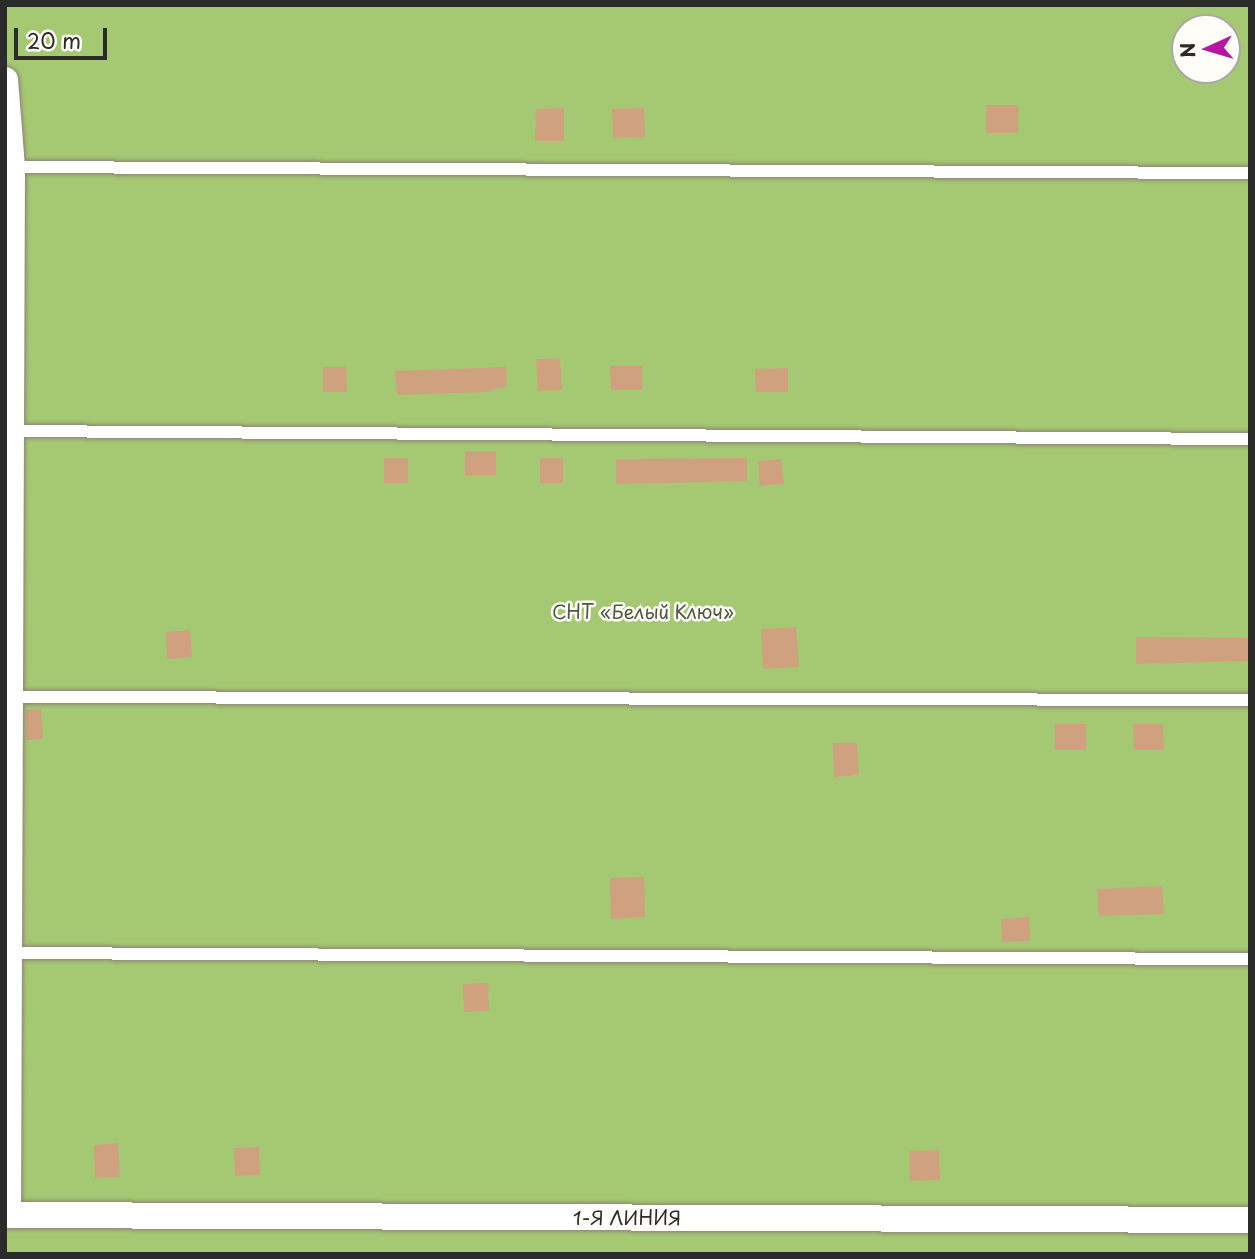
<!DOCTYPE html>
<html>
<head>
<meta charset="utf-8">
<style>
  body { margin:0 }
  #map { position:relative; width:1255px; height:1259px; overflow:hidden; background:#f3dbbe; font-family:"Playpen Sans",sans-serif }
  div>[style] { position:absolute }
  .green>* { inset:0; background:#a5c973 }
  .building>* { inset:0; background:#cfa17f }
  .roads { filter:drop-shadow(0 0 2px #8f8374) drop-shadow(0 0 2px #8f8374) }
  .service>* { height:12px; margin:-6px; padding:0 6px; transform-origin:6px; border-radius:6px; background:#fff }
  .minor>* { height:26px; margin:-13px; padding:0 13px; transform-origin:13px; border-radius:13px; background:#fff }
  span { translate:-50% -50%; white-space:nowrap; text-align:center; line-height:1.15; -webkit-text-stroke:5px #fdfcf7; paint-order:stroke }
  .park-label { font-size:19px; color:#505a41 }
  .street-label { font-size:19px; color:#2b2b2b }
  .frame { position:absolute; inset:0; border:7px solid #2b2b2b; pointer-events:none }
  .north { position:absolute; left:1171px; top:14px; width:70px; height:70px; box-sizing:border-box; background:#fdfcf7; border:2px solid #a9a8a5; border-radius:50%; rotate:266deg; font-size:19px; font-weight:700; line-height:28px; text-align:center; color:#2b2b2b }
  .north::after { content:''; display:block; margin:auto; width:24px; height:32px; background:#b5179e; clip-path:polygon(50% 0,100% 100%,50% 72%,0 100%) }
  .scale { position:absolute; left:14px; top:28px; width:93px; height:32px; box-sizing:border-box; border:4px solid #2b2b2b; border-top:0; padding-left:9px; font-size:21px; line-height:24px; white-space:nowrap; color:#2b2b2b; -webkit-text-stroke:5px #fdfcf7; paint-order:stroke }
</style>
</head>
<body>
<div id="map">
  <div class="green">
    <div style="clip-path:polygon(evenodd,5px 5px,1250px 5px,1250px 1254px,5px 1254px,5px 5px,1185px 28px,1227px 28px,1227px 70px,1185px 70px,1185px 28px)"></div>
  </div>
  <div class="building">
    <div style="clip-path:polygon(986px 105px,1018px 105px,1018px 133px,986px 133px)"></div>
    <div style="clip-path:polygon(564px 108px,564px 141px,535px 141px,536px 109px)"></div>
    <div style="clip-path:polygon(644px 108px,645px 137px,613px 138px,612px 109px)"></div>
    <div style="clip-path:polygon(560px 358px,562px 390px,538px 391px,536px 359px)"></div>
    <div style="clip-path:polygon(610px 366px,642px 366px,642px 390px,611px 390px)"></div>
    <div style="clip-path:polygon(323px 367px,346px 367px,347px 392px,323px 392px)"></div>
    <div style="clip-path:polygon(506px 367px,507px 386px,486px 392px,397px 395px,395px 371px)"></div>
    <div style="clip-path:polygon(788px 368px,788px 392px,756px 392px,755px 369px)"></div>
    <div style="clip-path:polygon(465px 451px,496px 451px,496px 475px,465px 475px)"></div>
    <div style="clip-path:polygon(384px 458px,408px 458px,408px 483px,384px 483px)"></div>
    <div style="clip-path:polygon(540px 458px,563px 458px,563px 483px,540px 483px)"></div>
    <div style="clip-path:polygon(747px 458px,747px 481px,616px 484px,616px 459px)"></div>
    <div style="clip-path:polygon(781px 459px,784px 484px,760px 486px,758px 461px)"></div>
    <div style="clip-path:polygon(796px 627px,799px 667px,763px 669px,761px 629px)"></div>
    <div style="clip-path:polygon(190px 630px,192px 657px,167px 659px,166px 632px)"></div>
    <div style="clip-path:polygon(1136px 637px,1250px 638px,1250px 661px,1136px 664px)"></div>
    <div style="clip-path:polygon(41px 709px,43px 739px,26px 740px,26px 710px)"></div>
    <div style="clip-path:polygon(1055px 724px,1086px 724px,1086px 750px,1055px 750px)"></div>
    <div style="clip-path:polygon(1133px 724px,1163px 724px,1164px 750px,1134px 750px)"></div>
    <div style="clip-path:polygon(833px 743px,857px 743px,859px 775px,834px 777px)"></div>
    <div style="clip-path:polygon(644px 877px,645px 917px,611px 919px,610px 878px)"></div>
    <div style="clip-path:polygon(1162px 886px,1164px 914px,1099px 916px,1097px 889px)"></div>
    <div style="clip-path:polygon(1029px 917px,1030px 941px,1002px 942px,1001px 919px)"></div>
    <div style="clip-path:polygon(488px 983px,489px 1011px,464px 1012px,463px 984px)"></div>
    <div style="clip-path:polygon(118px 1143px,120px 1177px,95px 1178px,94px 1145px)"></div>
    <div style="clip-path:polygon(259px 1147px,260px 1175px,235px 1176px,234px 1148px)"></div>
    <div style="clip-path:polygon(939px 1150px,940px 1180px,910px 1181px,909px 1151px)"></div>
  </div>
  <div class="roads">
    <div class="service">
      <div style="left:11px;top:167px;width:1239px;rotate:0.28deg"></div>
      <div style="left:8px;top:431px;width:1242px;rotate:0.37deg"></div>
      <div style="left:9px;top:697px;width:1241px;rotate:0.14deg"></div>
      <div style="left:9px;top:953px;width:1241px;rotate:0.28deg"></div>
    </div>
    <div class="minor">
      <div style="left:5px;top:80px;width:87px;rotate:85.4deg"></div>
      <div style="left:12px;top:167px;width:1048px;rotate:90.22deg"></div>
      <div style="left:5px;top:1215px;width:1245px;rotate:0.23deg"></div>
    </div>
  </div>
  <div class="park-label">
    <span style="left:643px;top:612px">СНТ «Белый Ключ»</span>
  </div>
  <div class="street-label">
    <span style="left:627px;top:1218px">1-Я ЛИНИЯ</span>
  </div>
  <div class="frame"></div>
  <div class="north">N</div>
  <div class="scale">20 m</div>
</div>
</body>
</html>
